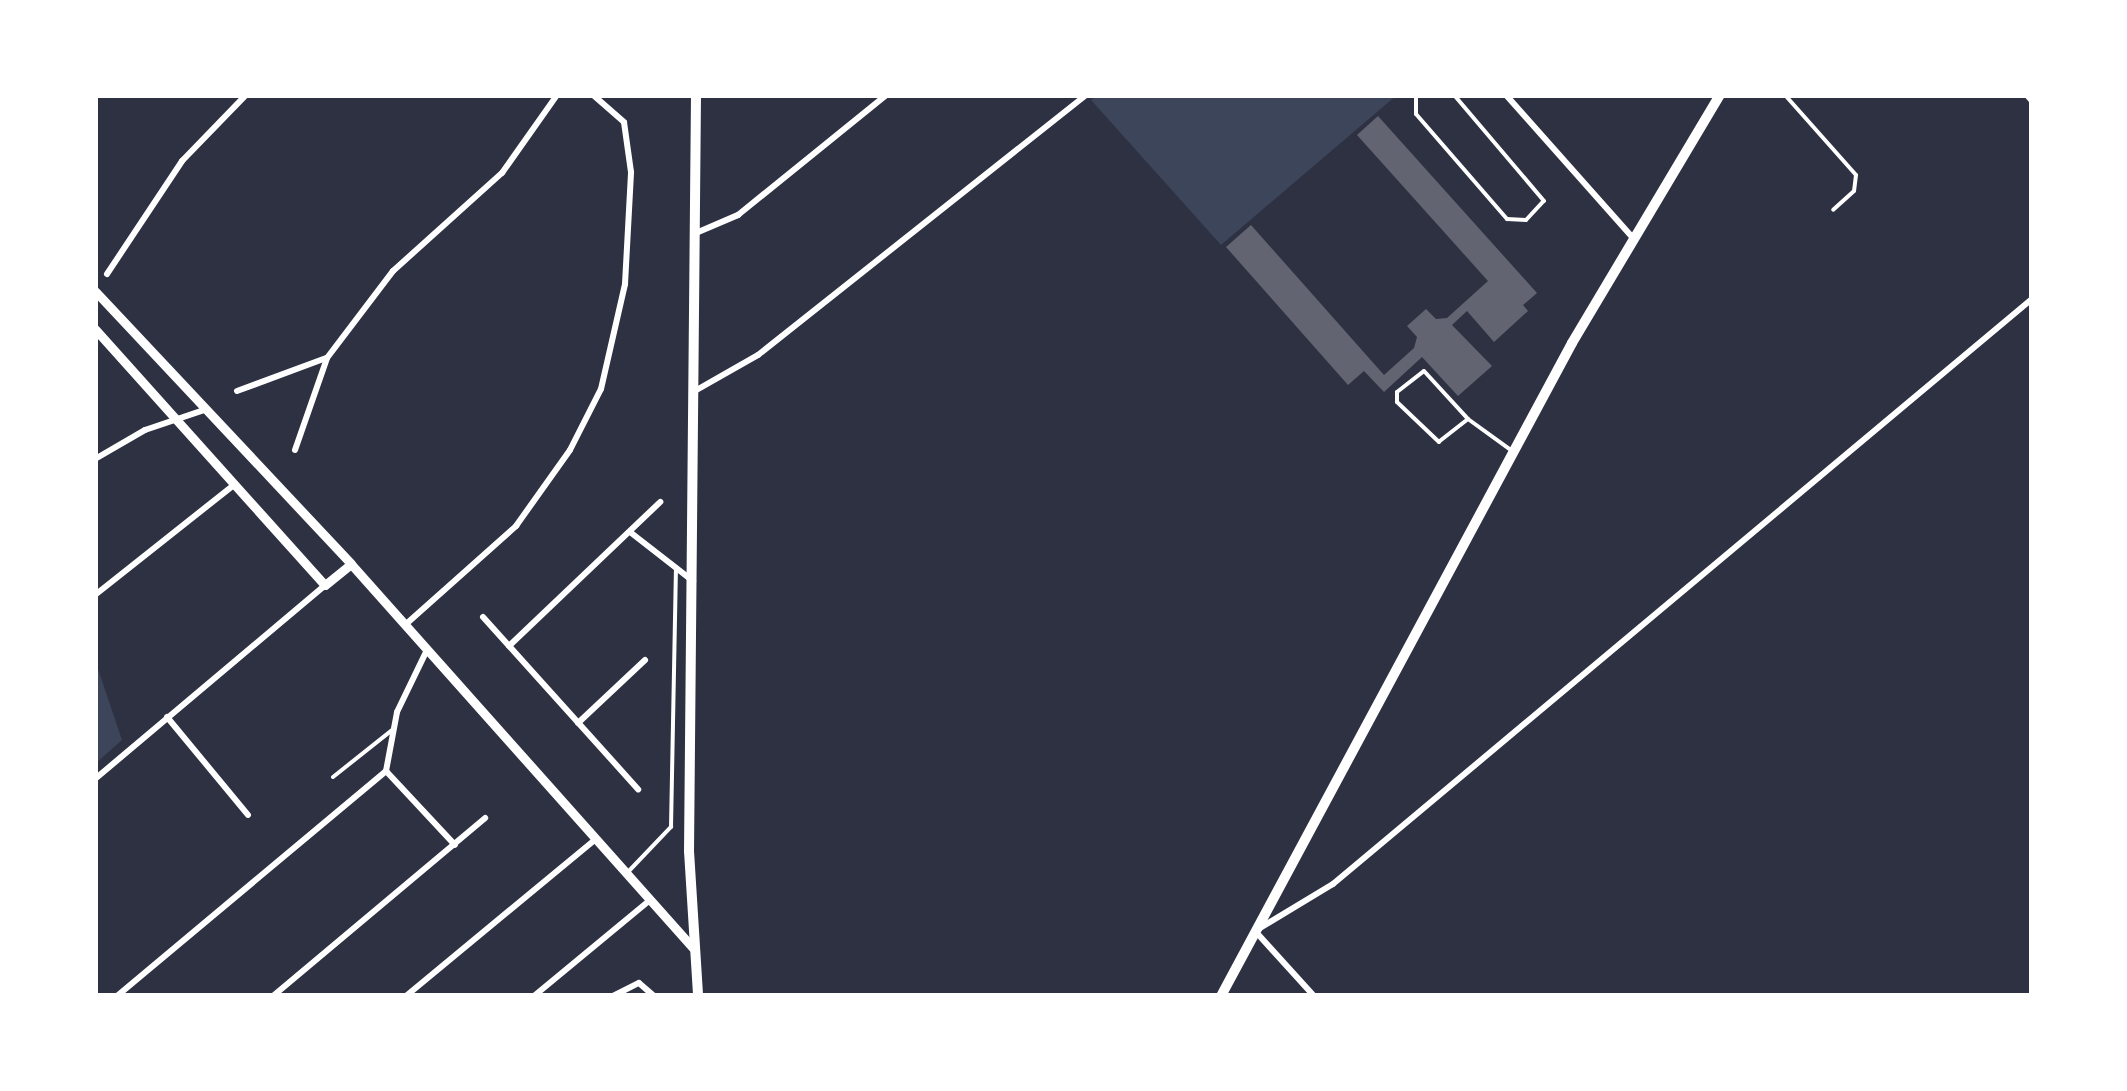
<!DOCTYPE html>
<html>
<head>
<meta charset="utf-8">
<style>
  body { margin:0 }
  #map { position:relative; width:2127px; height:1091px; overflow:hidden; background:#2d3142; font-family:"Public Sans",sans-serif }
  div>[style] { position:absolute }
  .green>* { inset:0; background:#3c4559 }
  .building>* { inset:0; background:#626471 }
  .service>* { height:4px; margin:-2px; padding:0 2px; transform-origin:2px; border-radius:2px; background:#fff }
  .minor>* { height:6px; margin:-3px; padding:0 3px; transform-origin:3px; border-radius:3px; background:#fff }
  .tertiary>* { height:9px; margin:-4.5px; padding:0 4.5px; transform-origin:4.5px; border-radius:4.5px; background:#fff }
  .secondary>* { height:10px; margin:-5px; padding:0 5px; transform-origin:5px; border-radius:5px; background:#fff }
  span { translate:-50% -50%; white-space:nowrap; text-align:center; line-height:1.15; -webkit-text-stroke:9px #fff; paint-order:stroke }
  .frame { position:absolute; inset:0; border:98px solid #fff; pointer-events:none }
</style>
</head>
<body>
<div id="map">
  <div class="green">
    <div style="clip-path:polygon(1098px 95px,1397px 95px,1221px 245px,1091px 100px)"></div>
    <div style="clip-path:polygon(95px 660px,122px 740px,95px 764px)"></div>
  </div>
  <div class="building">
    <div style="clip-path:polygon(1378px 116px,1537px 293px,1523px 305px,1528px 311px,1494px 342px,1467px 311px,1452px 325px,1492px 366px,1458px 396px,1422px 357px,1384px 392px,1364px 371px,1348px 385px,1226px 247px,1251px 225px,1384px 375px,1414px 348px,1417px 337px,1407px 326px,1426px 309px,1436px 319px,1447px 318px,1488px 281px,1357px 135px)"></div>
  </div>
  <div class="service">
    <div style="left:1416px;top:95px;width:19px;rotate:90deg"></div>
    <div style="left:1416px;top:114px;width:139px;rotate:49.1deg"></div>
    <div style="left:1507px;top:219px;width:19px;rotate:3deg"></div>
    <div style="left:1526px;top:220px;width:26px;rotate:-47deg"></div>
    <div style="left:1544px;top:201px;width:139px;rotate:-130.3deg"></div>
    <div style="left:1785px;top:95px;width:107px;rotate:48.4deg"></div>
    <div style="left:1856px;top:175px;width:16px;rotate:97deg"></div>
    <div style="left:1854px;top:191px;width:28px;rotate:138deg"></div>
    <div style="left:1468px;top:419px;width:37px;rotate:142deg"></div>
    <div style="left:1439px;top:442px;width:58px;rotate:-136.4deg"></div>
    <div style="left:1397px;top:402px;width:10px;rotate:-90deg"></div>
    <div style="left:1397px;top:392px;width:34px;rotate:-38deg"></div>
    <div style="left:1424px;top:371px;width:65px;rotate:47.5deg"></div>
    <div style="left:1468px;top:419px;width:54px;rotate:36deg"></div>
    <div style="left:333px;top:777px;width:75px;rotate:-38.5deg"></div>
    <div style="left:627px;top:873px;width:64px;rotate:-46.3deg"></div>
    <div style="left:671px;top:827px;width:260px;rotate:-88.9deg"></div>
  </div>
  <div class="minor">
    <div style="left:1506px;top:95px;width:190px;rotate:48.4deg"></div>
    <div style="left:2027px;top:95px;width:8px;rotate:50deg"></div>
    <div style="left:696px;top:233px;width:46px;rotate:-23.2deg"></div>
    <div style="left:738px;top:215px;width:191px;rotate:-39deg"></div>
    <div style="left:107px;top:274px;width:136px;rotate:-56.4deg"></div>
    <div style="left:182px;top:161px;width:92px;rotate:-45.9deg"></div>
    <div style="left:237px;top:391px;width:95px;rotate:-20.3deg"></div>
    <div style="left:693px;top:392px;width:75px;rotate:-29.6deg"></div>
    <div style="left:758px;top:355px;width:419px;rotate:-38.4deg"></div>
    <div style="left:295px;top:450px;width:97px;rotate:-70.8deg"></div>
    <div style="left:327px;top:358px;width:109px;rotate:-52.8deg"></div>
    <div style="left:393px;top:271px;width:147px;rotate:-42deg"></div>
    <div style="left:502px;top:173px;width:95px;rotate:-54.8deg"></div>
    <div style="left:95px;top:459px;width:58px;rotate:-30.1deg"></div>
    <div style="left:145px;top:430px;width:62px;rotate:-18.7deg"></div>
    <div style="left:630px;top:532px;width:80px;rotate:37.9deg"></div>
    <div style="left:95px;top:595px;width:177px;rotate:-38.4deg"></div>
    <div style="left:483px;top:617px;width:232px;rotate:48deg"></div>
    <div style="left:405px;top:625px;width:149px;rotate:-41.7deg"></div>
    <div style="left:516px;top:526px;width:93px;rotate:-54.6deg"></div>
    <div style="left:570px;top:450px;width:68px;rotate:-63.1deg"></div>
    <div style="left:601px;top:389px;width:108px;rotate:-77.1deg"></div>
    <div style="left:625px;top:284px;width:112px;rotate:-86.9deg"></div>
    <div style="left:631px;top:172px;width:50px;rotate:-98deg"></div>
    <div style="left:624px;top:122px;width:41px;rotate:-138.9deg"></div>
    <div style="left:509px;top:646px;width:209px;rotate:-43.6deg"></div>
    <div style="left:167px;top:717px;width:127px;rotate:50.4deg"></div>
    <div style="left:578px;top:723px;width:92px;rotate:-43.2deg"></div>
    <div style="left:386px;top:771px;width:101px;rotate:47deg"></div>
    <div style="left:95px;top:779px;width:301px;rotate:-40.1deg"></div>
    <div style="left:117px;top:996px;width:351px;rotate:-39.9deg"></div>
    <div style="left:386px;top:771px;width:60px;rotate:-79.4deg"></div>
    <div style="left:397px;top:712px;width:69px;rotate:-64.2deg"></div>
    <div style="left:273px;top:996px;width:277px;rotate:-40deg"></div>
    <div style="left:406px;top:996px;width:246px;rotate:-39.6deg"></div>
    <div style="left:534px;top:996px;width:151px;rotate:-39.6deg"></div>
    <div style="left:613px;top:996px;width:29px;rotate:-27deg"></div>
    <div style="left:639px;top:983px;width:20px;rotate:41deg"></div>
    <div style="left:1314px;top:996px;width:88px;rotate:-132.2deg"></div>
    <div style="left:1255px;top:931px;width:91px;rotate:-31.1deg"></div>
    <div style="left:1333px;top:884px;width:911px;rotate:-39.93deg"></div>
  </div>
  <div class="tertiary">
    <div style="left:95px;top:291px;width:374px;rotate:46.8deg"></div>
    <div style="left:351px;top:564px;width:514px;rotate:48.31deg"></div>
    <div style="left:95px;top:329px;width:344px;rotate:48.1deg"></div>
    <div style="left:325px;top:585px;width:33px;rotate:-39deg"></div>
  </div>
  <div class="secondary">
    <div style="left:696px;top:95px;width:756px;rotate:90.53deg"></div>
    <div style="left:689px;top:851px;width:145px;rotate:86.4deg"></div>
    <div style="left:1221px;top:996px;width:741px;rotate:-61.74deg"></div>
    <div style="left:1572px;top:343px;width:289px;rotate:-59.2deg"></div>
  </div>
  <div class="frame"></div>
</div>
</body>
</html>
